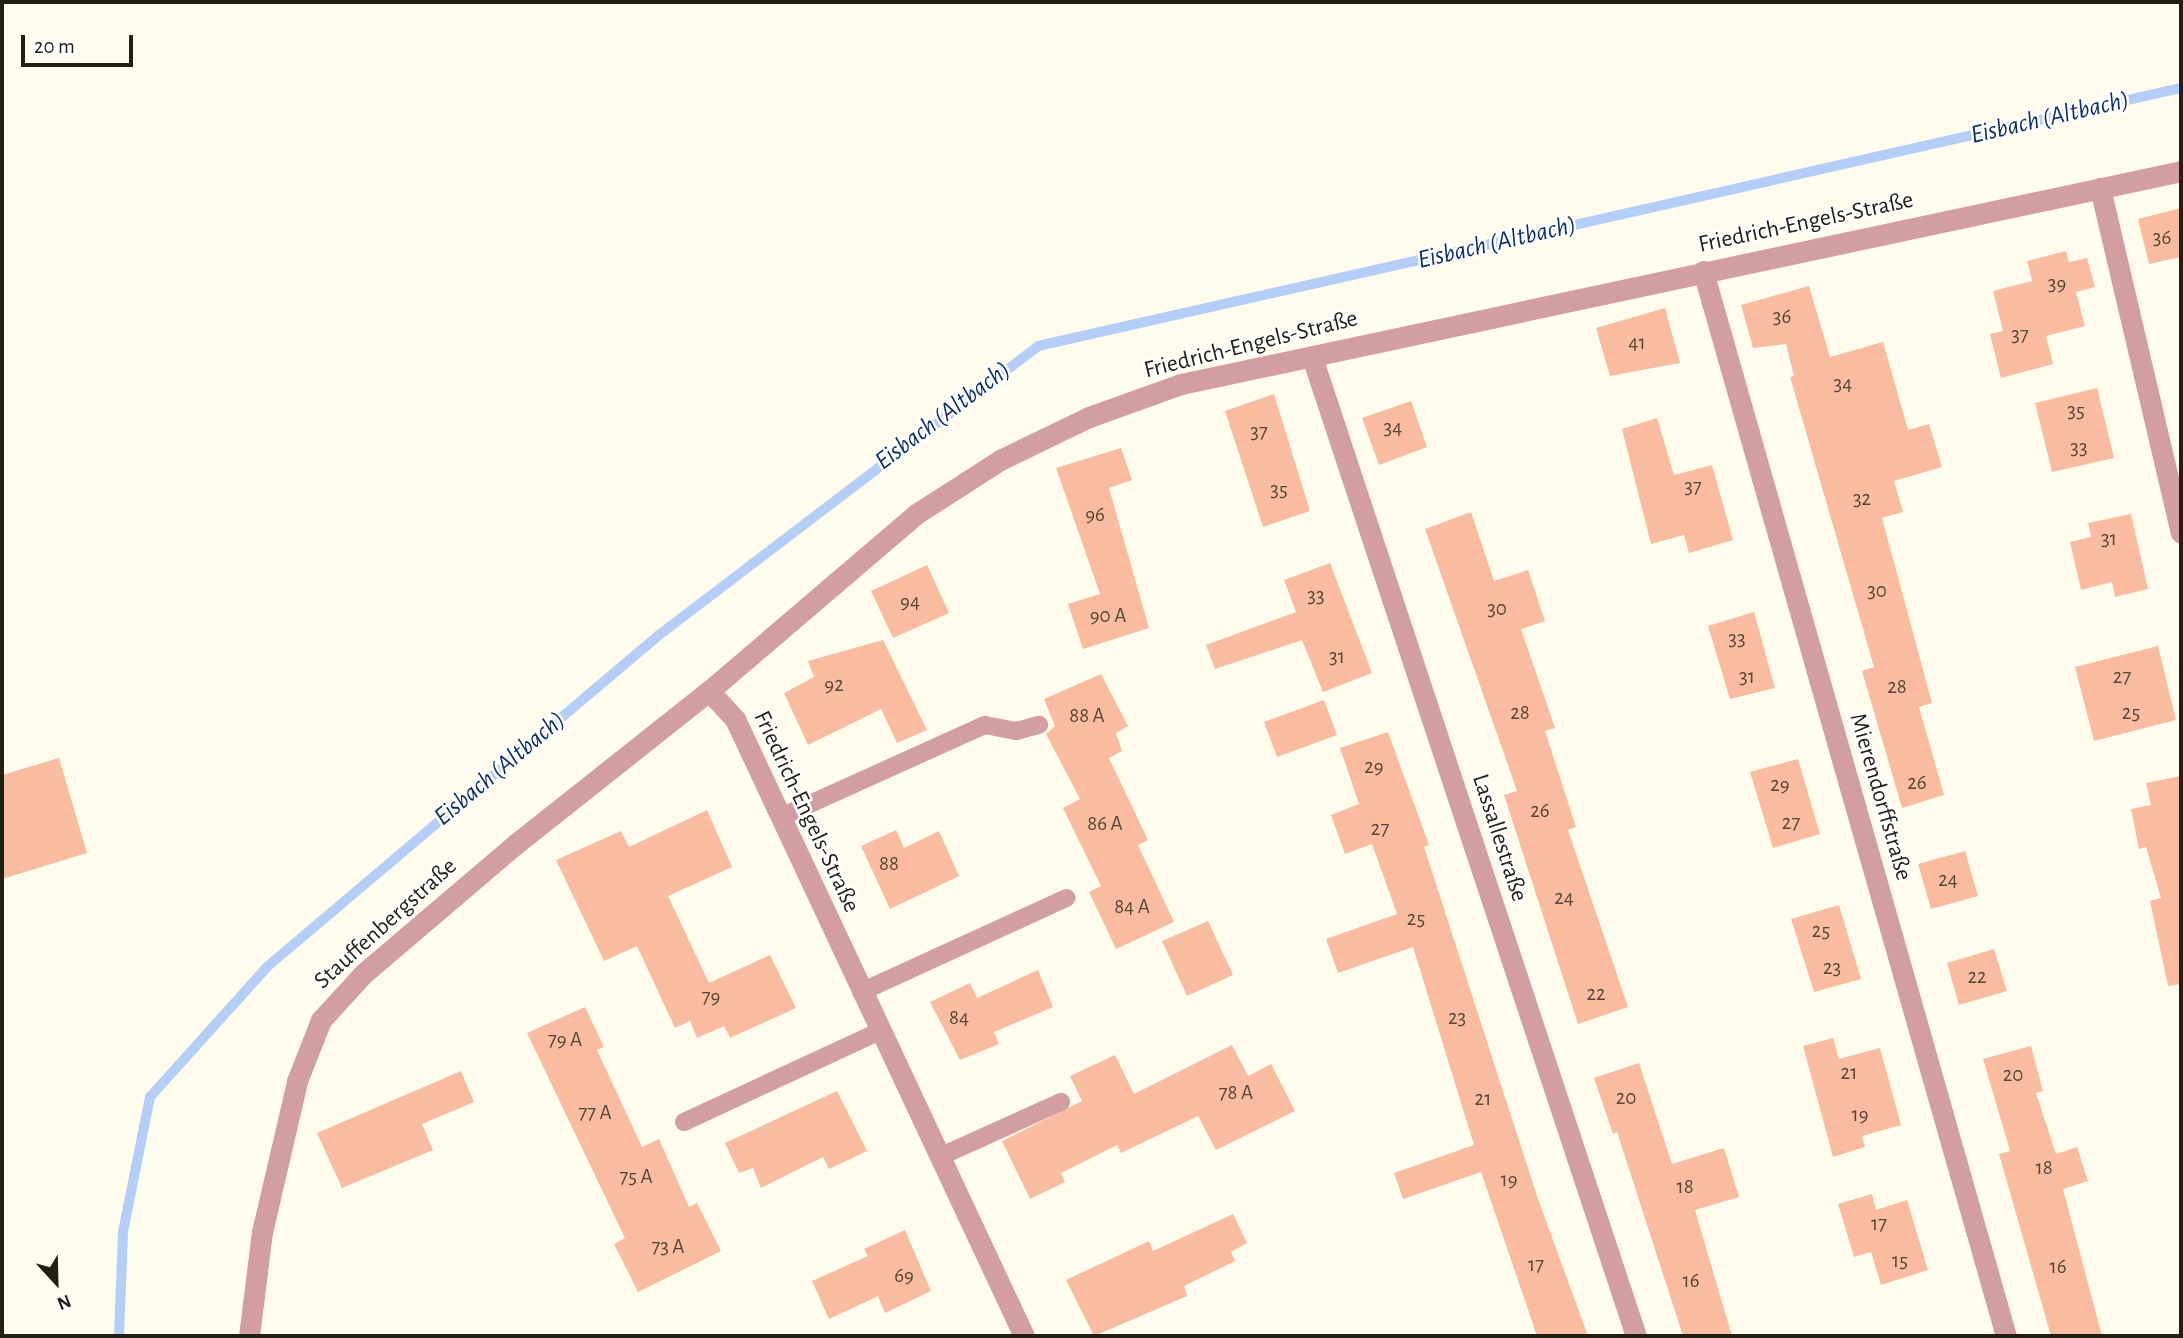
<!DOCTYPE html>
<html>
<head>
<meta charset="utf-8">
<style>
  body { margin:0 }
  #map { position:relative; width:2183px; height:1338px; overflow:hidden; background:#fffcee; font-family:"Alegreya Sans",sans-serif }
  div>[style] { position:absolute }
  .stream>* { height:10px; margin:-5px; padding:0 5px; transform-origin:5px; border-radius:5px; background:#b5cef7 }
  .building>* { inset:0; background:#f9bca0 }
  .lane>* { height:18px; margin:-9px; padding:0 9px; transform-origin:9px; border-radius:9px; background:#d39ea2 }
  .street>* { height:21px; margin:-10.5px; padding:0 10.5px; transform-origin:10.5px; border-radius:10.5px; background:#d39ea2 }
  span { translate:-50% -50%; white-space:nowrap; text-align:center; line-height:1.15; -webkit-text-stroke:5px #fff; paint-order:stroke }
  .number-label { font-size:21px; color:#584636 }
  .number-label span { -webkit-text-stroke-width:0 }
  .street-label { font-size:24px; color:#221f13 }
  .water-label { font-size:26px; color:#0e2e69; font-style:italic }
  .frame { position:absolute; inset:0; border:4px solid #221f13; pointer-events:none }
  .north { position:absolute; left:21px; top:1247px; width:70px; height:70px; -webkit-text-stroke:5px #fff; paint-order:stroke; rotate:158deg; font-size:19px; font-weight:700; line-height:28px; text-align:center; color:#221f13 }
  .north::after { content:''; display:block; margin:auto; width:24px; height:32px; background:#221f13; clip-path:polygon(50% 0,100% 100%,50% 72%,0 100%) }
  .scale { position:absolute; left:21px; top:35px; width:112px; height:32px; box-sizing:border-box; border:4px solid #221f13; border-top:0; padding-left:9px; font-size:21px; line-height:24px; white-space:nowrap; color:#221f13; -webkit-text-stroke:5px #fff; paint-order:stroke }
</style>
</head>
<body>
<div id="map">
  <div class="stream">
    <div style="left:119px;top:1336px;width:104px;rotate:-87.8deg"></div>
    <div style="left:123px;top:1232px;width:138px;rotate:-78.7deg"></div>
    <div style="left:150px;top:1097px;width:176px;rotate:-48deg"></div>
    <div style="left:268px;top:966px;width:512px;rotate:-40.25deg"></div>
    <div style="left:659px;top:635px;width:477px;rotate:-37.3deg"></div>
    <div style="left:1038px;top:346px;width:1172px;rotate:-12.72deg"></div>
  </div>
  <div class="building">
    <div style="clip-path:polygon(2181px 208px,2181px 257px,2149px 264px,2138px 219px)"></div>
    <div style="clip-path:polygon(2066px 251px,2069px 262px,2087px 258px,2095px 287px,2076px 292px,2085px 326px,2046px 336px,2053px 364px,2001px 378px,1990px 334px,2003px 331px,1993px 291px,2032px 281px,2027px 261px)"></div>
    <div style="clip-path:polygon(1809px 286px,1830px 357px,1883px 342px,1908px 430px,1929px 424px,1942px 467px,1894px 481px,1903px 512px,1882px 518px,1932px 703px,1919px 707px,1944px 795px,1902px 808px,1862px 671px,1874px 667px,1790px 377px,1794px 376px,1786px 344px,1753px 348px,1741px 305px)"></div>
    <div style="clip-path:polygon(1665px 308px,1680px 363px,1610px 376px,1596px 328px)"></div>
    <div style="clip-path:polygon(2097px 388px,2114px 458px,2052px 472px,2035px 403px)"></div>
    <div style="clip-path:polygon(1274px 394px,1310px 511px,1263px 527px,1225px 411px)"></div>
    <div style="clip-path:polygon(1411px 401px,1427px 447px,1379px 465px,1362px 418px)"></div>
    <div style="clip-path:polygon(1657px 418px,1674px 475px,1712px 465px,1733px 540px,1689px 553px,1684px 535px,1651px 544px,1622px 429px)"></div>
    <div style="clip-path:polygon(1121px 448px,1132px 480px,1109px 488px,1149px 628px,1083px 649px,1068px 604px,1100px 594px,1056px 468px)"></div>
    <div style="clip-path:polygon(1471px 512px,1494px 581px,1528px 570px,1545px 621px,1521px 629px,1555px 728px,1545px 731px,1576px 827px,1568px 830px,1628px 1007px,1578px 1024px,1504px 795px,1517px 791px,1425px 529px)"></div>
    <div style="clip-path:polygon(2131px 514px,2148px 589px,2115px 597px,2112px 582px,2081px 590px,2070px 542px,2091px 537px,2088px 523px)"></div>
    <div style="clip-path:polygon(1330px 563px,1372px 673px,1323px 692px,1302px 640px,1215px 669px,1206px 645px,1296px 612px,1284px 580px)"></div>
    <div style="clip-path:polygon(927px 565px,949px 613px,893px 638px,871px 591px)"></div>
    <div style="clip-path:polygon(1754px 612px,1775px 688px,1730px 699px,1708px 626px)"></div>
    <div style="clip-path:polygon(883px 640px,927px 730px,897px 743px,881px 709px,808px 745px,784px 693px,814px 677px,808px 661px)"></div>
    <div style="clip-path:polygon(2158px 646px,2176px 720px,2094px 741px,2075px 667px)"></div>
    <div style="clip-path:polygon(1101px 674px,1128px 726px,1116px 733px,1122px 751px,1109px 758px,1148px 840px,1138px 845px,1174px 922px,1116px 949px,1089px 892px,1101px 886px,1063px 808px,1080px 799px,1046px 734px,1055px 726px,1044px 699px)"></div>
    <div style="clip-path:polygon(1324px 700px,1337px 735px,1277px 757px,1264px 722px)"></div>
    <div style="clip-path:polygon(1388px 732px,1429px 845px,1424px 847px,1538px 1199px,1588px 1336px,1537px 1336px,1481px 1172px,1403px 1199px,1394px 1173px,1474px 1145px,1413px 947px,1338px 973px,1326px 939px,1397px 914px,1372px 844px,1345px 854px,1331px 815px,1359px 804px,1340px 748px)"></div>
    <div style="clip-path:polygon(59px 758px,87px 853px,2px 879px,2px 775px)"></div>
    <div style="clip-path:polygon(1798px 759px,1820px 834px,1773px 848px,1750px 772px)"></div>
    <div style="clip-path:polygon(2181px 776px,2181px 984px,2168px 986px,2150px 901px,2161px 898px,2146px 847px,2139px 849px,2131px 809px,2151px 805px,2146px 783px)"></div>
    <div style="clip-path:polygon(707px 810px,732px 867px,668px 896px,709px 983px,770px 955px,796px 1008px,730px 1038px,724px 1026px,697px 1038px,690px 1021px,675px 1028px,637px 946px,604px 961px,556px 860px,621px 831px,629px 847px)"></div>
    <div style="clip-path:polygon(896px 830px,904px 848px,939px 831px,959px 876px,890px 909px,861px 846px)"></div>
    <div style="clip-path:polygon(1965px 851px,1978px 896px,1931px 909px,1918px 864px)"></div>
    <div style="clip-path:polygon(1839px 905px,1861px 979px,1814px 992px,1791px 919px)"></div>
    <div style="clip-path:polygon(1208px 921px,1233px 975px,1187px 996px,1162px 941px)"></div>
    <div style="clip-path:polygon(1994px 949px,2007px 991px,1959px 1005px,1947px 963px)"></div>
    <div style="clip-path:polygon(1038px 970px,1053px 1007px,994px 1032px,999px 1044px,960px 1060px,930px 1002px,970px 983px,977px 998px)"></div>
    <div style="clip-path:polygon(585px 1007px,604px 1047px,597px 1050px,642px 1147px,659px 1139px,689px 1207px,697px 1203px,721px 1251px,638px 1292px,614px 1244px,625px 1238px,527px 1033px)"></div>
    <div style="clip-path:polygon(1833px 1038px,1839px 1059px,1880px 1048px,1901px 1125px,1862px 1136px,1865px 1147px,1833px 1157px,1803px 1046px)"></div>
    <div style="clip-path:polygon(1232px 1045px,1248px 1076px,1271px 1064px,1295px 1111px,1216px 1150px,1198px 1116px,1121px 1153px,1117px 1145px,1061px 1173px,1065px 1182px,1030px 1199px,1002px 1141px,1082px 1101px,1070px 1076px,1115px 1055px,1134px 1094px)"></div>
    <div style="clip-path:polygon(2031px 1046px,2043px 1091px,2036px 1093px,2056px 1154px,2077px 1147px,2088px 1181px,2063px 1189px,2102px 1336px,2051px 1336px,1999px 1154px,2010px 1151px,1983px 1059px)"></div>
    <div style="clip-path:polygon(1639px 1063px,1672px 1164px,1724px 1148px,1739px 1197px,1695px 1210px,1732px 1336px,1683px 1336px,1617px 1132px,1613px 1134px,1594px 1078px)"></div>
    <div style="clip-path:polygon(461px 1071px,474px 1102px,422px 1124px,433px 1150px,342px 1188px,317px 1133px)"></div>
    <div style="clip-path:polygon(837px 1091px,867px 1151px,829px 1169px,823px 1157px,761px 1188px,753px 1168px,739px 1173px,725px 1143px)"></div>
    <div style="clip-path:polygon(1872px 1194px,1876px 1210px,1907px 1200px,1928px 1270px,1881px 1285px,1871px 1252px,1854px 1257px,1838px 1204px)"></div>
    <div style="clip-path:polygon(1233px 1214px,1247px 1243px,1231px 1252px,1235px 1261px,1184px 1286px,1187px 1296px,1094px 1336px,1066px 1280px,1149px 1241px,1153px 1251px)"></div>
    <div style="clip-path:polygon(905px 1230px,931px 1291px,885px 1313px,878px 1296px,829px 1319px,812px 1281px,868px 1256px,864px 1249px)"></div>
  </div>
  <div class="lane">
    <div style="left:781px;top:817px;width:224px;rotate:-24.3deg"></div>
    <div style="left:985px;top:725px;width:32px;rotate:11deg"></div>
    <div style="left:1016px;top:731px;width:24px;rotate:-15deg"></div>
    <div style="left:861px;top:992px;width:226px;rotate:-24.6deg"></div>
    <div style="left:684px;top:1122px;width:216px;rotate:-24.9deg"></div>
    <div style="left:939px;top:1157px;width:134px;rotate:-24.3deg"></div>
  </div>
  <div class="street">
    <div style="left:2100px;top:188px;width:354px;rotate:76.8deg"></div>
    <div style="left:1703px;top:271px;width:1107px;rotate:74.12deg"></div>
    <div style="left:1312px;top:357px;width:1031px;rotate:71.69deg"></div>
    <div style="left:709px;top:691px;width:38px;rotate:47deg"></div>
    <div style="left:735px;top:719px;width:681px;rotate:64.9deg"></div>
    <div style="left:249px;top:1336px;width:105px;rotate:-82.9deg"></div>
    <div style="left:262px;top:1232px;width:155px;rotate:-76.9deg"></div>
    <div style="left:297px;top:1081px;width:66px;rotate:-68.5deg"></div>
    <div style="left:321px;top:1020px;width:62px;rotate:-47.6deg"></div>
    <div style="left:363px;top:974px;width:202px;rotate:-40.4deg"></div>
    <div style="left:517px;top:843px;width:245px;rotate:-38.4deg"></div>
    <div style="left:709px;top:691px;width:272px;rotate:-40.5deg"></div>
    <div style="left:916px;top:514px;width:100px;rotate:-32.7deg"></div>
    <div style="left:1000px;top:460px;width:99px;rotate:-25.8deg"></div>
    <div style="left:1089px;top:417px;width:98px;rotate:-19.7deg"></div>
    <div style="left:1181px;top:384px;width:1022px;rotate:-12.02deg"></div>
  </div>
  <div class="number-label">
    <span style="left:2162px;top:238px">36</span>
    <span style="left:2057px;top:284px">39</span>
    <span style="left:1782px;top:317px">36</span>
    <span style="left:2020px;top:335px">37</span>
    <span style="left:1637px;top:343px">41</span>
    <span style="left:1843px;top:384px">34</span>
    <span style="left:2076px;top:411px">35</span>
    <span style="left:1393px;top:428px">34</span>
    <span style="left:1259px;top:432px">37</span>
    <span style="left:2079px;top:448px">33</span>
    <span style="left:1693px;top:487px">37</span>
    <span style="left:1279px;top:490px">35</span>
    <span style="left:1862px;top:499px">32</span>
    <span style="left:1095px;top:515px">96</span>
    <span style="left:2109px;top:539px">31</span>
    <span style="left:1877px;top:591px">30</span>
    <span style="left:1316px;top:596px">33</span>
    <span style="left:910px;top:602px">94</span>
    <span style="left:1497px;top:609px">30</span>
    <span style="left:1108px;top:616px">90 A</span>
    <span style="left:1737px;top:639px">33</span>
    <span style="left:1337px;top:657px">31</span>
    <span style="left:1747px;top:677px">31</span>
    <span style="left:2122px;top:677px">27</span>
    <span style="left:834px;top:685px">92</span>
    <span style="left:1897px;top:687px">28</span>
    <span style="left:1520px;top:713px">28</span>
    <span style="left:2131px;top:713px">25</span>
    <span style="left:1087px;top:716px">88 A</span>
    <span style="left:1374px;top:767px">29</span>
    <span style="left:1917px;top:783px">26</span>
    <span style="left:1780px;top:785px">29</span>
    <span style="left:1540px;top:811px">26</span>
    <span style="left:1791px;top:823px">27</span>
    <span style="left:1105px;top:824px">86 A</span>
    <span style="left:1380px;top:829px">27</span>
    <span style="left:889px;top:864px">88</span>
    <span style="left:1948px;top:880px">24</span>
    <span style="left:1564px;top:898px">24</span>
    <span style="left:1132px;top:907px">84 A</span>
    <span style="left:1416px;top:919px">25</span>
    <span style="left:1821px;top:931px">25</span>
    <span style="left:1832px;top:968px">23</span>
    <span style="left:1977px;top:977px">22</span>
    <span style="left:1596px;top:994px">22</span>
    <span style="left:711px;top:997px">79</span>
    <span style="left:959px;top:1018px">84</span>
    <span style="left:1457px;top:1018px">23</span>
    <span style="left:565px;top:1040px">79 A</span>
    <span style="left:1849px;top:1073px">21</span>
    <span style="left:2013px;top:1075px">20</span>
    <span style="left:1236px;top:1093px">78 A</span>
    <span style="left:1626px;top:1098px">20</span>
    <span style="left:1483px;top:1099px">21</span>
    <span style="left:595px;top:1113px">77 A</span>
    <span style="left:1860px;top:1115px">19</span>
    <span style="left:2044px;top:1168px">18</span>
    <span style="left:636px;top:1177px">75 A</span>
    <span style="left:1509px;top:1180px">19</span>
    <span style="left:1685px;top:1187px">18</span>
    <span style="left:1879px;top:1224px">17</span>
    <span style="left:668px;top:1247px">73 A</span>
    <span style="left:1900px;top:1261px">15</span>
    <span style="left:1536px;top:1265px">17</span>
    <span style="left:2058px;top:1267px">16</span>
    <span style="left:904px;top:1276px">69</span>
    <span style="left:1691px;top:1281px">16</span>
  </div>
  <div class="street-label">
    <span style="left:1806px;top:223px;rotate:-12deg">Friedrich-Engels-Straße</span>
    <span style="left:1251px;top:345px;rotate:-14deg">Friedrich-Engels-Straße</span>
    <span style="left:1880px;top:797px;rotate:74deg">Mierendorffstraße</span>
    <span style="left:806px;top:812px;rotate:65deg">Friedrich-Engels-Straße</span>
    <span style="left:1499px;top:838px;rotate:72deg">Lassallestraße</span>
    <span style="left:386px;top:924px;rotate:-42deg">Stauffenbergstraße</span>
  </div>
  <div class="water-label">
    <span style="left:2050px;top:118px;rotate:-13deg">Eisbach (Altbach)</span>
    <span style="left:1497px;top:243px;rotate:-13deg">Eisbach (Altbach)</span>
    <span style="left:943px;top:416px;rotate:-37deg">Eisbach (Altbach)</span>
    <span style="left:500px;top:769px;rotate:-40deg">Eisbach (Altbach)</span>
  </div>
  <div class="frame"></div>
  <div class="north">N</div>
  <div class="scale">20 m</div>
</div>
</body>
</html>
